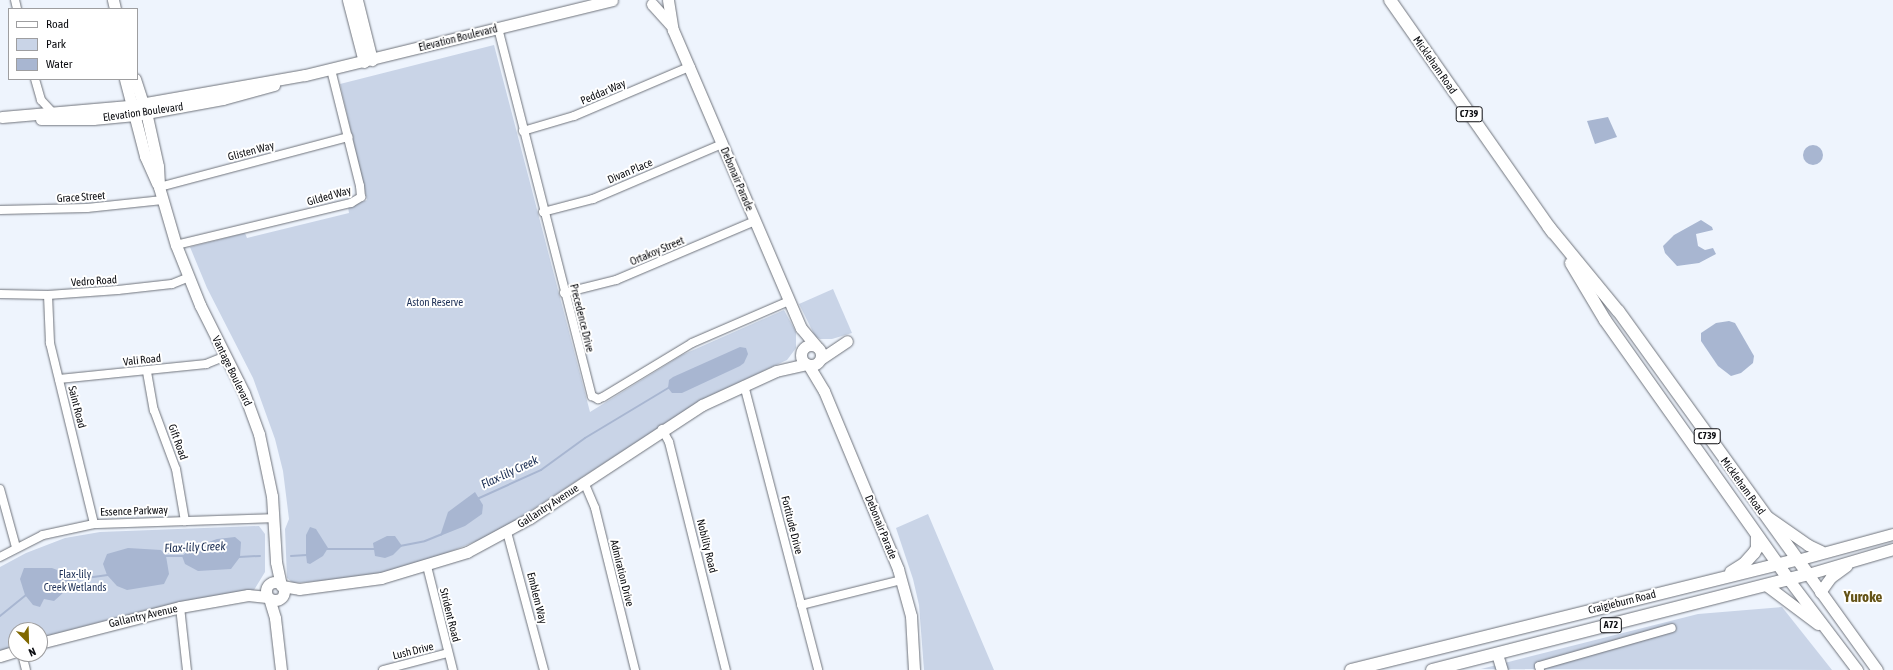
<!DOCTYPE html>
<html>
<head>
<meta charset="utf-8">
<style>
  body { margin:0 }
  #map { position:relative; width:1893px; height:670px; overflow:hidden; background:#eef4fd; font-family:"Asap Condensed",sans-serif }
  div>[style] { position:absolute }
  .green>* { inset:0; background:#c9d4e7 }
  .water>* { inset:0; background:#a8b6d1 }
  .round { border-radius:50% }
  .stream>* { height:2px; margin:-1px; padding:0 1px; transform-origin:1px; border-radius:1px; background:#a8b6d1 }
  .roads { filter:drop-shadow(0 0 1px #6f737b) drop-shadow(0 0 1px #6f737b) }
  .street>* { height:8px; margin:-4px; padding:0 4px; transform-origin:4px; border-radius:4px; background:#fff }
  .secondary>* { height:11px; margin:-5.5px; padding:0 5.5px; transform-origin:5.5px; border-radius:5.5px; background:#fff }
  .secondary>.ring { margin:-5.5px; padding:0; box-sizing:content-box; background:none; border:11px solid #fff; border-radius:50% }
  .primary>* { height:12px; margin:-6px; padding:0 6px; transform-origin:6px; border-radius:6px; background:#fff }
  span { translate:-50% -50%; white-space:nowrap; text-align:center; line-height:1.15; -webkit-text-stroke:4px #fff; paint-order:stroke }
  .shield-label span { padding:1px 3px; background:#fff; border:1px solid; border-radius:3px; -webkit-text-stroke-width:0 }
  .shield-label { font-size:10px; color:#0c0d11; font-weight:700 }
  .street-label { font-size:11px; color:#0c0d11 }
  .park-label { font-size:11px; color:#1f3258 }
  .water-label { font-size:12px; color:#182b50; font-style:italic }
  .district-label { font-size:15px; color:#645317; font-weight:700 }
  .legend { position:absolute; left:8px; top:8px; width:130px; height:72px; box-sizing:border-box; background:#fff; border:1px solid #9e9ea0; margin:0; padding:5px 7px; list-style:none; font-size:12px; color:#0c0d11 }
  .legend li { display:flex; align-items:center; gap:8px; height:20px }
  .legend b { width:20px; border:1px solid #9e9ea0 }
  .north { position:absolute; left:8px; top:622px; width:40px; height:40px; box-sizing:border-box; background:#fff; border:1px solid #9e9ea0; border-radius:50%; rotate:157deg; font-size:11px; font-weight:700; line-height:16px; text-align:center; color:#0c0d11 }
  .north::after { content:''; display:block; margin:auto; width:14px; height:18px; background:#806800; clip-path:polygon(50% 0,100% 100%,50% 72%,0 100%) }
</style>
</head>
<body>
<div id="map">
  <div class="green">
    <div style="clip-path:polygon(494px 45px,590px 412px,682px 355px,784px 310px,796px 332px,796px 348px,787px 360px,703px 399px,510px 524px,479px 540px,427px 561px,374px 577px,293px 583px,287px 578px,285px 529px,289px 519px,283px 471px,275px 439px,253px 378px,207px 288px,190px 247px,245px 233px,247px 238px,349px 213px,348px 207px,367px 200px,340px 84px)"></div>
    <div style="clip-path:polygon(833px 289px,852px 333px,832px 339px,820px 339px,815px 336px,799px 304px)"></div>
    <div style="clip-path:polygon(928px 514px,994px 670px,924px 670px,919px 605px,913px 579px,896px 528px)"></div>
    <div style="clip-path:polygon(259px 526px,265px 534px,265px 572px,254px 590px,145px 610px,40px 638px,40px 630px,16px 630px,16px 646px,0 651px,0 567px,26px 553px,65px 538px,100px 532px)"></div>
    <div style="clip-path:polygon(1782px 607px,1832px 670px,1481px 669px,1698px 614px)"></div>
  </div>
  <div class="water">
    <div style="clip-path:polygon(1608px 117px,1617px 137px,1595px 144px,1587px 121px)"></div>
    <div class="round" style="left:1803px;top:145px;width:20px;height:20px"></div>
    <div style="clip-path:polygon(1701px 220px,1712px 227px,1713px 230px,1696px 234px,1698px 246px,1705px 250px,1713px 248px,1716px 254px,1699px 263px,1677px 266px,1665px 253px,1663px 246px,1674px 235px)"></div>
    <div style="clip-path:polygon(1729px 321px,1735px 323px,1754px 356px,1753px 363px,1741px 373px,1731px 376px,1718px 366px,1701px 341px,1701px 333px,1716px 323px)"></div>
    <div style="clip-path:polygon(740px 347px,746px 348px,748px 354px,744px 363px,740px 366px,682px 393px,672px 393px,668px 388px,669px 380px,673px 377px)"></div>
    <div style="clip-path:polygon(475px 492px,483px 505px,482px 514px,465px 526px,440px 536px,448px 512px)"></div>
    <div style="clip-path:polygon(310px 527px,316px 529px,328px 548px,323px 556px,310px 564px,307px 563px,306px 555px,306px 535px)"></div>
    <div style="clip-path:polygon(387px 536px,395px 536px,402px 546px,393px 555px,385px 558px,375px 556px,373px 543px)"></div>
    <div style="clip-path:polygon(235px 537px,241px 542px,240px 557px,231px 569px,198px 571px,185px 564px,182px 556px,192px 548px,217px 539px)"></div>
    <div style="clip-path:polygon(128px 548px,161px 550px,166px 556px,169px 574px,164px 584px,127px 590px,117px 586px,107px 575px,103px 564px,107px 554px)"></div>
    <div style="clip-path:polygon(24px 568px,52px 568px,65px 573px,67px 580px,64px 592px,54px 601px,44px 599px,40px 607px,33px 605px,25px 595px,20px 579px)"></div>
  </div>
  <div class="stream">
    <div style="left:477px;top:499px;width:70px;rotate:-24.4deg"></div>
    <div style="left:541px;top:470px;width:54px;rotate:-36deg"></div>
    <div style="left:585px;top:438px;width:99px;rotate:-31deg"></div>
    <div style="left:400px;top:546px;width:25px;rotate:-11deg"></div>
    <div style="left:425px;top:541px;width:18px;rotate:-22deg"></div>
    <div style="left:326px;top:549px;width:48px"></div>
    <div style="left:165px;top:556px;width:20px"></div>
    <div style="left:291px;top:556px;width:16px;rotate:-4deg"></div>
    <div style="left:239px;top:557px;width:21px;rotate:-3deg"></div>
    <div style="left:65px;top:581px;width:43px;rotate:-7.9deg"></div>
    <div style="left:0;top:616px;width:33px;rotate:-39deg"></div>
  </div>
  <div class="roads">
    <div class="street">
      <div style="left:15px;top:0;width:9px;rotate:77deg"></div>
      <div style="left:498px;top:28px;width:380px;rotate:75.7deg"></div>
      <div style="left:592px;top:396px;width:7px;rotate:27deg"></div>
      <div style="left:598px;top:399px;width:5px;rotate:-22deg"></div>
      <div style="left:603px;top:397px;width:104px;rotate:-31.2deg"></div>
      <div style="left:692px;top:343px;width:106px;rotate:-23.4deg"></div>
      <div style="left:35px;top:79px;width:22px;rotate:74deg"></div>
      <div style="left:41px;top:100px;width:16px;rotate:47deg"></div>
      <div style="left:523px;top:131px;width:53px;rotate:-16.4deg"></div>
      <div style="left:574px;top:116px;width:125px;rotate:-23.1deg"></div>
      <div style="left:159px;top:187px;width:196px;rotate:-14.8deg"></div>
      <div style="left:0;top:210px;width:87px;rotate:-1.3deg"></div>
      <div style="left:87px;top:208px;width:76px;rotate:-6deg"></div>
      <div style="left:543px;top:212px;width:52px;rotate:-14.6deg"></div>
      <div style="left:593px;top:199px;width:140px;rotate:-23.1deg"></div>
      <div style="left:176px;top:245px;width:180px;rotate:-13.5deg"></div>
      <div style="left:351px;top:203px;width:12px;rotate:-31deg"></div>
      <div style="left:361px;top:197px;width:11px;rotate:-95deg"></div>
      <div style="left:360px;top:186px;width:120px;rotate:-104deg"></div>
      <div style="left:564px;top:293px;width:54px;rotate:-14deg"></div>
      <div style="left:616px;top:280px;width:151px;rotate:-23deg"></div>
      <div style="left:0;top:294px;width:48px;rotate:1.2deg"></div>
      <div style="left:48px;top:295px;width:70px;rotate:-4.1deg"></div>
      <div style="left:118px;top:290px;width:54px;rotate:-6.3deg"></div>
      <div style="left:172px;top:284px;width:18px;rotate:-22deg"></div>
      <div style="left:48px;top:295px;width:48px;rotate:87.6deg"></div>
      <div style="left:50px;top:343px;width:186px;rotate:76.3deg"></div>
      <div style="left:147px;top:372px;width:39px;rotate:80deg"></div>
      <div style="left:154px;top:410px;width:63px;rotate:69.6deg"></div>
      <div style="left:176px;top:469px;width:53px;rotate:80.2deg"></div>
      <div style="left:59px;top:379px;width:148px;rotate:-5.8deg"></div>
      <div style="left:206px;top:364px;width:22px;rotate:-22deg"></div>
      <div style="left:744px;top:385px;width:294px;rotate:75.4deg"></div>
      <div style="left:662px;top:429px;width:15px;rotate:62deg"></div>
      <div style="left:669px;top:442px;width:235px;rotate:76deg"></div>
      <div style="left:584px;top:482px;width:28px;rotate:67deg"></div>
      <div style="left:595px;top:508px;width:167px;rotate:76.1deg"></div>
      <div style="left:0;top:489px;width:60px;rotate:74.6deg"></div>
      <div style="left:507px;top:532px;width:143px;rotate:75deg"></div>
      <div style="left:0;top:557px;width:48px;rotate:-27.1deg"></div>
      <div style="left:43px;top:535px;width:52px;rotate:-12.2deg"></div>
      <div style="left:94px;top:524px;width:180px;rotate:-1.9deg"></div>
      <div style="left:427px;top:566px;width:107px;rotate:76deg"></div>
      <div style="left:801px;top:605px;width:103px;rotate:-14deg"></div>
      <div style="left:180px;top:607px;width:63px;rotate:83.7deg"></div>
      <div style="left:22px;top:654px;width:16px;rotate:76deg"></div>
      <div style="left:383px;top:670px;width:67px;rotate:-14.7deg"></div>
      <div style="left:1540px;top:670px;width:4px;rotate:-104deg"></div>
      <div style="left:1539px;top:666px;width:138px;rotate:-15.9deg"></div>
    </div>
    <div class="secondary">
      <div style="left:113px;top:0;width:9px;rotate:77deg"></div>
      <div style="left:348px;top:0;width:64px;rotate:75.5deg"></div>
      <div style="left:357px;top:0;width:62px;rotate:76deg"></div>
      <div style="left:668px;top:0;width:30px;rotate:81deg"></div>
      <div style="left:673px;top:30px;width:40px;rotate:66.6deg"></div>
      <div style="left:689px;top:67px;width:284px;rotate:66.8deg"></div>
      <div style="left:801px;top:328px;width:23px;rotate:50deg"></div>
      <div style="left:652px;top:4px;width:27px;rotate:48deg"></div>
      <div style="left:125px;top:79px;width:80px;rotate:75.4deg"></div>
      <div style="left:145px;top:156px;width:30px;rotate:66deg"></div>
      <div style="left:135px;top:79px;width:35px;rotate:72deg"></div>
      <div style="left:146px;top:112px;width:55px;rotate:77.5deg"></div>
      <div style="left:158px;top:166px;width:21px;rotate:87deg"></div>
      <div style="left:159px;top:187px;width:60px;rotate:73.7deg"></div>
      <div style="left:176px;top:245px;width:65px;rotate:68.2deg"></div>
      <div style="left:200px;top:305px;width:98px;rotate:63.4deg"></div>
      <div style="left:244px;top:393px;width:44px;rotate:69.9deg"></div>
      <div style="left:259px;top:434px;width:63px;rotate:78.2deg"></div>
      <div style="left:272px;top:496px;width:66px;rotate:86.5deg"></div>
      <div style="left:276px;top:562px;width:24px;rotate:78deg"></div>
      <div style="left:2px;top:117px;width:127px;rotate:-5deg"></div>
      <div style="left:129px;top:106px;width:179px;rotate:-10deg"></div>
      <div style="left:305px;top:75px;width:316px;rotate:-13.7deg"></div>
      <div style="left:41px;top:119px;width:52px"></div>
      <div style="left:93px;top:119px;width:42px;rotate:-5.4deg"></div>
      <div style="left:135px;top:115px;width:89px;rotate:-10.3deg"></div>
      <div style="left:223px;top:99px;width:53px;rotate:-15.4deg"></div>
      <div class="ring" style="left:801px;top:345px;width:9px;height:9px"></div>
      <div style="left:822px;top:358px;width:30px;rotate:-34deg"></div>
      <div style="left:809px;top:366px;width:29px;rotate:59deg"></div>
      <div style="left:824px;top:391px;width:193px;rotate:67.4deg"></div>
      <div style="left:898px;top:569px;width:49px;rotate:74.5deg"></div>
      <div style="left:911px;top:616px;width:54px;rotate:86.8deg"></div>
      <div style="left:1768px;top:517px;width:49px;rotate:35deg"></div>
      <div style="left:1808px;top:545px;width:14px;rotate:25deg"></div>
      <div style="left:1797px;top:560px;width:99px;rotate:-15.2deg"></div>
      <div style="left:1789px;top:580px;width:113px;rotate:52.9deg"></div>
      <div class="ring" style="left:266px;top:582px;width:7px;height:7px"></div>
      <div style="left:1766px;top:585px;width:65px;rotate:36.9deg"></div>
      <div style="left:282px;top:586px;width:17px;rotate:10deg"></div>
      <div style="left:299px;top:589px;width:83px;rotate:-7.6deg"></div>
      <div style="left:381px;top:578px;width:90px;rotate:-16.8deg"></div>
      <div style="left:467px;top:552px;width:72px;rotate:-28.4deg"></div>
      <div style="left:530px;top:518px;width:206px;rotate:-33.3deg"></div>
      <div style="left:702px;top:405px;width:81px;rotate:-24.7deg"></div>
      <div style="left:776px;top:371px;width:31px;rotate:-13deg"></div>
      <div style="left:1820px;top:592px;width:19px;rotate:-54deg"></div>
      <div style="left:1831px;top:577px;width:19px;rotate:-36deg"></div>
      <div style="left:269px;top:598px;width:21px;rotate:73deg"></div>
      <div style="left:275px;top:618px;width:52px;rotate:83.4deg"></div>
      <div style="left:40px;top:643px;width:145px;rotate:-14.4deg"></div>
      <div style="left:180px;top:607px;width:69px;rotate:-10deg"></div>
      <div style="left:248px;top:595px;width:19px;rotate:6deg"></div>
      <div style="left:1497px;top:654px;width:17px;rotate:73deg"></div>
      <div style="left:0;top:656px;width:17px;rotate:-17deg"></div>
      <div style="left:1877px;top:670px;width:118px;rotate:-125.7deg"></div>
      <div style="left:1808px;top:574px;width:89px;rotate:-16.4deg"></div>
    </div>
    <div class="primary">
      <div style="left:1390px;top:0;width:284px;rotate:55deg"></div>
      <div style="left:1571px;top:263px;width:66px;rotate:59.2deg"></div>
      <div style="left:1605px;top:320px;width:319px;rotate:54.7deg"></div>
      <div style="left:1731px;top:572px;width:15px;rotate:-32deg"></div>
      <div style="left:1744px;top:564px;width:15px;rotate:-48deg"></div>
      <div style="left:1754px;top:553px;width:6px;rotate:-59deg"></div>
      <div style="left:1757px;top:548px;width:12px;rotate:-90deg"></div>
      <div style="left:1351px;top:670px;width:459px;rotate:-13.9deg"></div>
      <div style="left:1432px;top:670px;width:388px;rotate:-14.3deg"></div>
      <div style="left:1808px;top:574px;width:324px;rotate:-125.8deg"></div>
      <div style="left:1618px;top:311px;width:109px;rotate:-129.4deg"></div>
    </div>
  </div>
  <div class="shield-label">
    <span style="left:1469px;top:114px">C739</span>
    <span style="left:1707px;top:436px">C739</span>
    <span style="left:1611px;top:625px">A72</span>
  </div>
  <div class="street-label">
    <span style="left:458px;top:38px;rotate:-14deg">Elevation Boulevard</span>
    <span style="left:1435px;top:65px;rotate:55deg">Mickleham Road</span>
    <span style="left:603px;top:92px;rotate:-23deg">Peddar Way</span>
    <span style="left:143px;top:112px;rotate:-8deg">Elevation Boulevard</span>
    <span style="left:251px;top:151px;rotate:-15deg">Glisten Way</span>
    <span style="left:630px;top:171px;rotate:-23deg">Divan Place</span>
    <span style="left:737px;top:179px;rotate:67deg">Debonair Parade</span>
    <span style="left:329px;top:196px;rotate:-16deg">Gilded Way</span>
    <span style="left:81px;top:197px;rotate:-4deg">Grace Street</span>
    <span style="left:657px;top:251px;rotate:-23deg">Ortakoy Street</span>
    <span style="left:94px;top:281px;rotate:-4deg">Vedro Road</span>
    <span style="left:582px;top:318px;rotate:76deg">Precedence Drive</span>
    <span style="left:142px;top:360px;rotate:-6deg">Vali Road</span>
    <span style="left:232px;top:371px;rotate:64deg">Vantage Boulevard</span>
    <span style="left:77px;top:407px;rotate:76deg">Saint Road</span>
    <span style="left:178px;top:442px;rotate:70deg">Gift Road</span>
    <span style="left:1743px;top:486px;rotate:54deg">Mickleham Road</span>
    <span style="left:548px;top:506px;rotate:-33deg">Gallantry Avenue</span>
    <span style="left:134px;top:511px;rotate:-2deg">Essence Parkway</span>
    <span style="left:792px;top:525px;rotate:76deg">Fortitude Drive</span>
    <span style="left:881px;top:527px;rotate:68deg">Debonair Parade</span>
    <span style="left:707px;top:546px;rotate:76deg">Nobility Road</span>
    <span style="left:622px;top:573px;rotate:76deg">Admiration Drive</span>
    <span style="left:537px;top:598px;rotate:76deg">Emblem Way</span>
    <span style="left:1622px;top:602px;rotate:-14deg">Craigieburn Road</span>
    <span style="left:450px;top:615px;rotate:76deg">Strident Road</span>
    <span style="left:143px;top:616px;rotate:-13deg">Gallantry Avenue</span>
    <span style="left:413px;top:651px;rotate:-14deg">Lush Drive</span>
  </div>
  <div class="park-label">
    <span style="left:435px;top:302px">Aston Reserve</span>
    <span style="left:75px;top:581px">Flax-lily<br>Creek Wetlands</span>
  </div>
  <div class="water-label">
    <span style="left:510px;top:473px;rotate:-25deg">Flax-lily Creek</span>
    <span style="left:195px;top:548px;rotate:-2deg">Flax-lily Creek</span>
  </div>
  <div class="district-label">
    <span style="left:1863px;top:597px">Yuroke</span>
  </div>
  <ul class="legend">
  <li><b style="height:5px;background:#fff"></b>Road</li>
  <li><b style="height:11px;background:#c9d4e7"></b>Park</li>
  <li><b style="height:11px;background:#a8b6d1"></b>Water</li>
  </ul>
  <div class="north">N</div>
</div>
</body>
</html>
